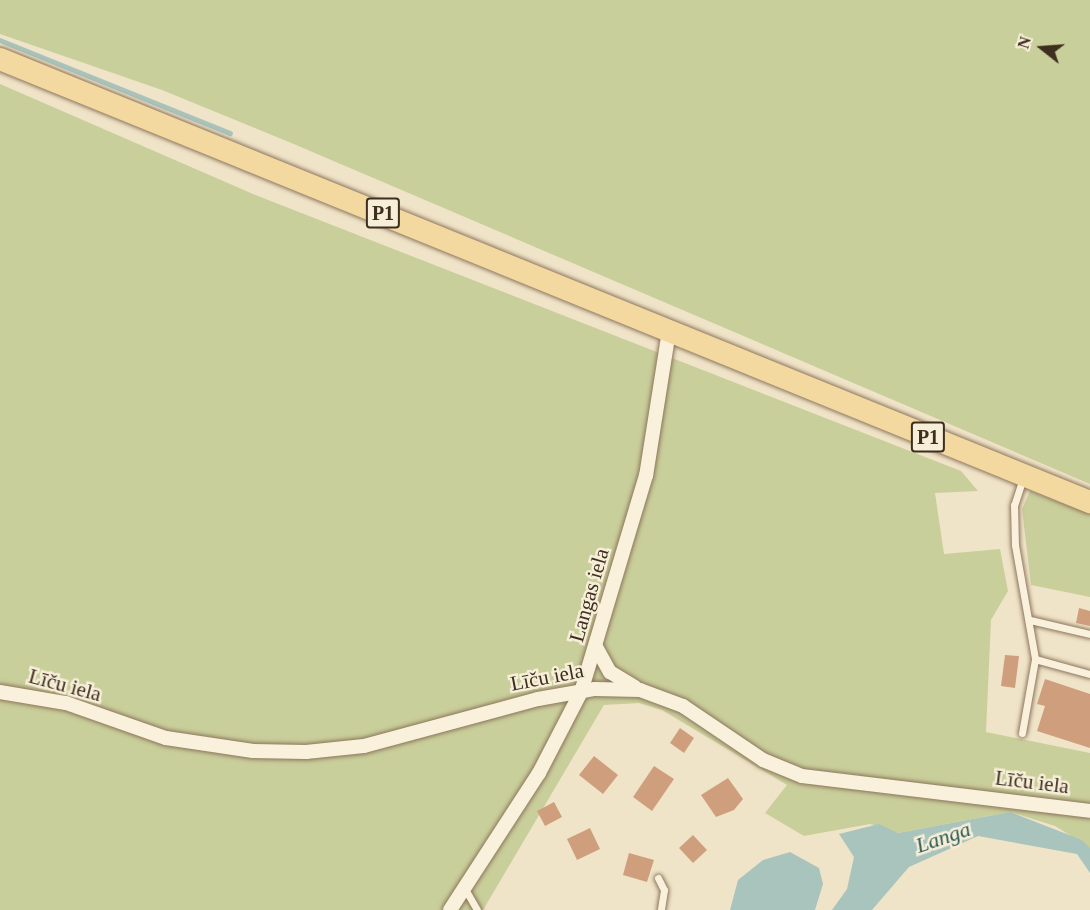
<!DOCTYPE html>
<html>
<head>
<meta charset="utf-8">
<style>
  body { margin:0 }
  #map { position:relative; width:1090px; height:910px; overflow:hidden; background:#f0e4c8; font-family:"Times New Roman",serif }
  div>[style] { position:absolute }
  .green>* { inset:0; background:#c9cf9b }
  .water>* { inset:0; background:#a9c4bc }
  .stream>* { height:4.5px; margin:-2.25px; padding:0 2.25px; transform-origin:2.25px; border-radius:2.25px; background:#a9c4bc }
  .building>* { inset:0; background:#cf9f7d }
  .roads { filter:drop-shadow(0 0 2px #8d765c) drop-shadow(0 0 2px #8d765c) }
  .lane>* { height:7px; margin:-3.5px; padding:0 3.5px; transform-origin:3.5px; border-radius:3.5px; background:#faf1dc }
  .street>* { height:14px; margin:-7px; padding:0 7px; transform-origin:7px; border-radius:7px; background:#faf1dc }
  .primary>* { height:22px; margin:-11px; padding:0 11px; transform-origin:11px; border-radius:11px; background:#f3d9a0 }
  span { translate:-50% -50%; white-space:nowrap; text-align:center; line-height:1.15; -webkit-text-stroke:5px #f7eed8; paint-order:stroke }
  .shield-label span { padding:2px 4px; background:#f7eed8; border:2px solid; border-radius:4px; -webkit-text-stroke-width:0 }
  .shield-label { font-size:20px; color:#3d2e20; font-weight:700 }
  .street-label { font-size:21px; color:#3d2e20 }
  .water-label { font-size:22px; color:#2f5d5a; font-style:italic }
  .north { position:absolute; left:1012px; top:18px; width:60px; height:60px; -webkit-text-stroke:4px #f7eed8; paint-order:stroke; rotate:287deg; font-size:16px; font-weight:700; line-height:24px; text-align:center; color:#3d2e20 }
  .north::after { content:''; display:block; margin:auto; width:21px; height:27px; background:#3d2e20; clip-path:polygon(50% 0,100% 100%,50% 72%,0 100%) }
</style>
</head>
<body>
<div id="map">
  <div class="green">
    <div style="clip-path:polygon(0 0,1090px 0,1090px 484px,289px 142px,162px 90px,0 34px)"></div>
    <div style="clip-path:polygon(0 84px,258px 196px,961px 471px,978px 491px,935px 493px,944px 554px,1000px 549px,1008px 591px,991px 620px,986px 732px,1090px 753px,1090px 848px,1055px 826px,1010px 812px,898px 833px,870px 824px,804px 836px,765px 813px,787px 785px,662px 710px,639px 703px,604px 705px,483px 910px,0 910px)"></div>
    <div style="clip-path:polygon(1030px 491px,1090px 514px,1090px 597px,1031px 585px,1022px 509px)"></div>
  </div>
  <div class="water">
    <div style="clip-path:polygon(1010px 812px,1082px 840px,1090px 848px,1090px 873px,1077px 854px,978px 836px,909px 867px,872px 910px,832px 910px,847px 889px,854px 857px,839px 834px,879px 824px,898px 833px)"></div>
    <div style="clip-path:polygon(790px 852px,819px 868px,823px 884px,815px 910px,730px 910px,738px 880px,763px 860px)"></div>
  </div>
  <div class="stream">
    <div style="left:0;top:40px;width:248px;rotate:22deg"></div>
  </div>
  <div class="building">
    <div style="clip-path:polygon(1079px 608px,1090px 611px,1090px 626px,1076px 623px)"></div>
    <div style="clip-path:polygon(1005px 655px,1019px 656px,1015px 688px,1001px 686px)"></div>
    <div style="clip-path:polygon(1045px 679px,1090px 694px,1090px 748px,1037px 731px,1045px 706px,1037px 704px)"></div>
    <div style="clip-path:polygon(680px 728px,694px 738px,684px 753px,670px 743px)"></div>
    <div style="clip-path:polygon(594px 756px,618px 775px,603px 794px,579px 775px)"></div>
    <div style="clip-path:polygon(654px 766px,674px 779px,652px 811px,633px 797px)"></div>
    <div style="clip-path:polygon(728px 778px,743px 799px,734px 810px,716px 817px,701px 795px)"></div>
    <div style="clip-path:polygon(554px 802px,562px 817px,545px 826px,537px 811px)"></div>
    <div style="clip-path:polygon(590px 828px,600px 849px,577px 860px,567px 839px)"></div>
    <div style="clip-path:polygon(693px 835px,707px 850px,693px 863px,679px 848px)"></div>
    <div style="clip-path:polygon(629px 853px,654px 860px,647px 882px,623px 875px)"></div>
  </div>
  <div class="roads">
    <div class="lane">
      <div style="left:1023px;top:478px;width:28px;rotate:108deg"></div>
      <div style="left:1014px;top:505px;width:40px;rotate:88.6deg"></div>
      <div style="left:1015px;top:545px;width:116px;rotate:80deg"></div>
      <div style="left:1035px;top:659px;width:57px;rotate:15.3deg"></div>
      <div style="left:1030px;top:620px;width:62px;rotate:13.1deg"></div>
      <div style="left:1022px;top:733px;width:75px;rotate:-80deg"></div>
      <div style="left:658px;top:878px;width:13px;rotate:63deg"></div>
      <div style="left:664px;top:890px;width:20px;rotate:99deg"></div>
      <div style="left:465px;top:889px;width:24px;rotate:60deg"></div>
    </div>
    <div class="street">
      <div style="left:596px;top:647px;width:29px;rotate:61deg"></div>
      <div style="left:610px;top:672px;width:29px;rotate:31deg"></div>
      <div style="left:0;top:692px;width:67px;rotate:9.5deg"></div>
      <div style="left:66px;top:703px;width:106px;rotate:19.3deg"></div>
      <div style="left:166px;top:738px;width:88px;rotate:8.5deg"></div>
      <div style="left:253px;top:751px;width:53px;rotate:1.1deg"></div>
      <div style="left:306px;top:752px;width:58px;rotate:-5.9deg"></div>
      <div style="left:364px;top:746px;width:180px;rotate:-15.1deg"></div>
      <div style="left:538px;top:699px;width:58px;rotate:-10deg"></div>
      <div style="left:595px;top:689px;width:45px;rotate:1.3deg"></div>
      <div style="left:640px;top:690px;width:46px;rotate:20.4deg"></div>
      <div style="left:683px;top:706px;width:97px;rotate:34deg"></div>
      <div style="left:763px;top:760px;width:42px;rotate:22.3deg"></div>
      <div style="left:802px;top:776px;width:290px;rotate:6.9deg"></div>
      <div style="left:450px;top:910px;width:163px;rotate:-57deg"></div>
      <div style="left:539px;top:773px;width:91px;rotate:-62.6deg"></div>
      <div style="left:581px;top:692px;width:226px;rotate:-73.3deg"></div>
      <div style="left:646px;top:476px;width:147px;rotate:-81deg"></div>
    </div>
    <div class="primary">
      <div style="left:0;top:59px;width:1177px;rotate:22.12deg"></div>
    </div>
  </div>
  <div class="shield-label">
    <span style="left:383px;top:213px">P1</span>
    <span style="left:928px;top:437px">P1</span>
  </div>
  <div class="street-label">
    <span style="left:589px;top:595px;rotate:-74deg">Langas iela</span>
    <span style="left:547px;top:677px;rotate:-11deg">Līču iela</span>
    <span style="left:65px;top:685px;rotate:15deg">Līču iela</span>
    <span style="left:1032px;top:782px;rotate:7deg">Līču iela</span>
  </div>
  <div class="water-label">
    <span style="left:943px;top:837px;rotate:-19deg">Langa</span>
  </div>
  <div class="north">N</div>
</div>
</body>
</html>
